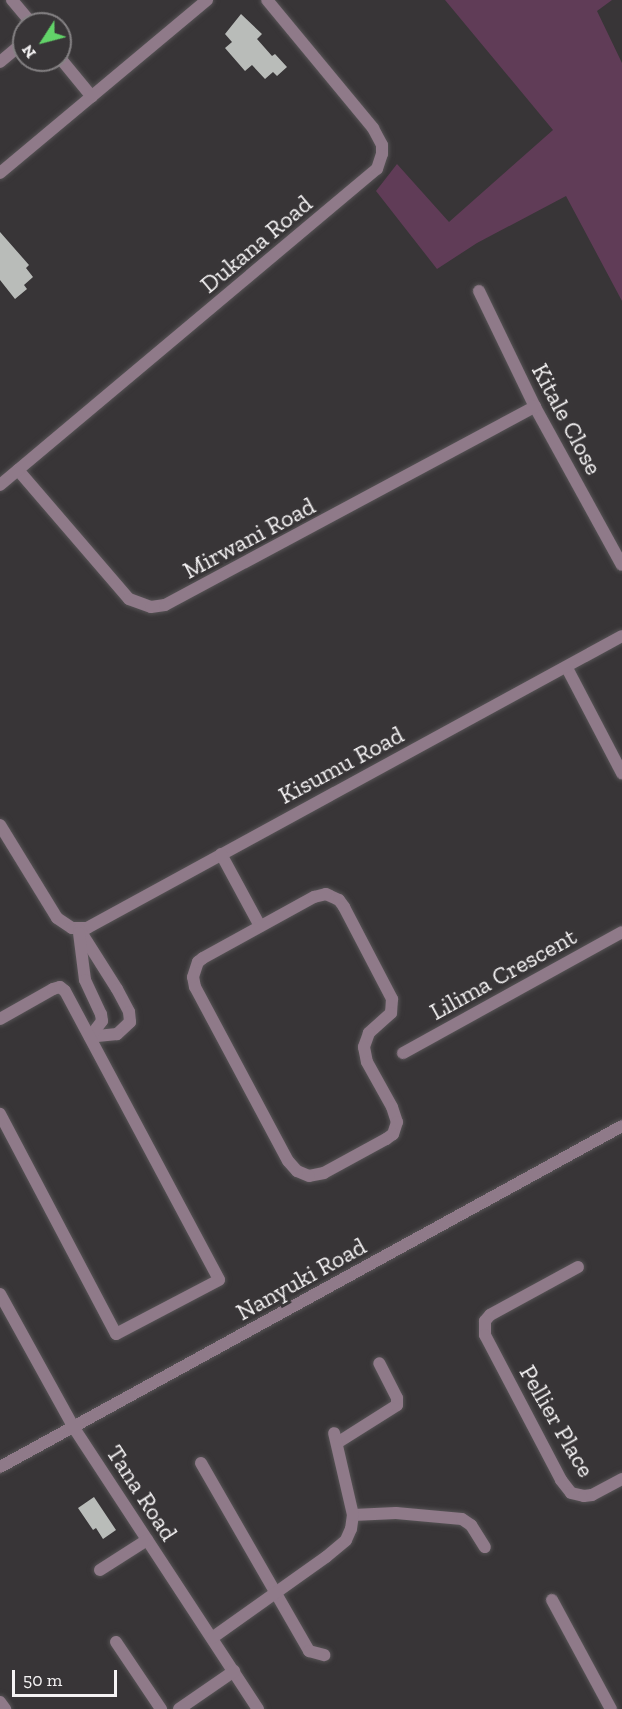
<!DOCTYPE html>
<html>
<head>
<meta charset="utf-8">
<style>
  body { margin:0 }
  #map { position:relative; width:622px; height:1709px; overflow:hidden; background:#383537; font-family:"Zilla Slab",serif }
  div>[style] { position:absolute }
  .green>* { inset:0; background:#603c57 }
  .building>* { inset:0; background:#b9bcb9 }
  .roads { filter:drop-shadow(0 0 2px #565355) drop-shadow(0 0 2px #565355) }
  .minor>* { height:12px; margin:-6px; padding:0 6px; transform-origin:6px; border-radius:6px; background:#8f7a89 }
  .tertiary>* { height:12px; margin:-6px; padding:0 6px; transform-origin:6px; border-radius:6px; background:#8f7a89 }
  span { translate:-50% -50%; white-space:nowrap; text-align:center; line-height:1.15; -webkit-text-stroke:6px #383537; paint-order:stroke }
  .street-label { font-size:24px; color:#f5f3f4 }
  .north { position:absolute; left:12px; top:12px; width:60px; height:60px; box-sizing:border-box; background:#383537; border:2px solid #848183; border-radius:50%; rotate:234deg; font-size:16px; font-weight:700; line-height:24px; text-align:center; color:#f5f3f4 }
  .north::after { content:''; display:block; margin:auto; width:21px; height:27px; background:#62d469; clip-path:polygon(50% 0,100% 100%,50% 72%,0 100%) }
  .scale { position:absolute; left:12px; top:1670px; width:105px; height:27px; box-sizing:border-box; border:3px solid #f5f3f4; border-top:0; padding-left:8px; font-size:18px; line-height:21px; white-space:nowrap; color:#f5f3f4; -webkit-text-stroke:4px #383537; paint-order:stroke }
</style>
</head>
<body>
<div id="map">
  <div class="green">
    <div style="clip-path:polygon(445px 0,612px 0,597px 11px,622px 63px,622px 301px,566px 196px,477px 243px,437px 269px,376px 191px,397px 164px,449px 222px,553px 130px)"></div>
  </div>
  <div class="building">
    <div style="clip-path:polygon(241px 14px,262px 34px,257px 39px,272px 56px,275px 54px,287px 67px,277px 76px,273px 72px,265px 79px,252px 65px,245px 71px,225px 48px,232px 42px,225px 34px)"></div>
    <div style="clip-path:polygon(0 232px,29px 265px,26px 268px,33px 277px,24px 285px,27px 289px,15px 299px,0 280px)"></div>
    <div style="clip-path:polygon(94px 1497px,116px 1530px,103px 1539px,96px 1528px,93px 1530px,78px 1508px)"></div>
  </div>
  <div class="roads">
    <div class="minor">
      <div style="left:12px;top:0;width:31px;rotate:50deg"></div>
      <div style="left:60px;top:58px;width:50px;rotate:50.6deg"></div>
      <div style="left:0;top:62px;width:31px;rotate:-40deg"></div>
      <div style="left:0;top:173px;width:270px;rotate:-39.9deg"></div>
      <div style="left:479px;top:291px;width:129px;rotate:64.2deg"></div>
      <div style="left:535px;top:407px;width:180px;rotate:61.2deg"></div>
      <div style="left:18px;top:470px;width:170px;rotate:49.3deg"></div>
      <div style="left:129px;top:599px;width:23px;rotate:20deg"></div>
      <div style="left:151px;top:607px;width:14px;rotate:-8deg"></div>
      <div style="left:165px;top:605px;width:420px;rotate:-28.2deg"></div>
      <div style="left:0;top:485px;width:492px;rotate:-40deg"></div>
      <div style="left:377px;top:169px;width:16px;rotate:-72deg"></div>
      <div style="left:382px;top:154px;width:9px;rotate:-90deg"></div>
      <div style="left:382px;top:145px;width:19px;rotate:-118deg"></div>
      <div style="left:373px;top:128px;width:166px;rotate:-129.6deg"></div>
      <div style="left:567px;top:668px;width:119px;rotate:62.4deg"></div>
      <div style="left:0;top:825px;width:109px;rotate:58.5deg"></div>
      <div style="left:57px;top:918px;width:18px;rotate:34deg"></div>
      <div style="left:72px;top:928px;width:15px"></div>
      <div style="left:87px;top:928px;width:609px;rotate:-28.63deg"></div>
      <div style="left:221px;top:854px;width:82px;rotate:61.6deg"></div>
      <div style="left:326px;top:894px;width:14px;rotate:25deg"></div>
      <div style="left:339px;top:900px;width:9px;rotate:54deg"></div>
      <div style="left:344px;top:907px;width:104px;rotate:62.4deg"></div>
      <div style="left:392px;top:999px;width:14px;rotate:94deg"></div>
      <div style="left:391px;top:1013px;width:30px;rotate:138deg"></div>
      <div style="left:369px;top:1033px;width:15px;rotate:110deg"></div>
      <div style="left:364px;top:1047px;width:15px;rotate:79deg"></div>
      <div style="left:367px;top:1062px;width:51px;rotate:60.9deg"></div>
      <div style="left:392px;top:1107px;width:16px;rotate:72deg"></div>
      <div style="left:397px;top:1122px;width:13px;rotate:108deg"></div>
      <div style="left:393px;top:1134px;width:9px;rotate:144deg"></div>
      <div style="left:386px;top:1139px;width:71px;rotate:151.3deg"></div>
      <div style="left:324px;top:1173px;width:15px;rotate:169deg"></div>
      <div style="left:309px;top:1176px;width:13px;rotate:-157deg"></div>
      <div style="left:297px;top:1171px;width:13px;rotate:-132deg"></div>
      <div style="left:288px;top:1161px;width:197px;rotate:-118.1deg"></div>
      <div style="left:195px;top:987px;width:10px;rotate:-101deg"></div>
      <div style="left:193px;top:977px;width:16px;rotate:-72deg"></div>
      <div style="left:198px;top:962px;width:6px;rotate:-39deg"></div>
      <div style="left:203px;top:958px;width:127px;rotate:-28.8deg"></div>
      <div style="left:314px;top:897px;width:12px;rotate:-14deg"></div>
      <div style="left:79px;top:929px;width:71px;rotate:57.7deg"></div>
      <div style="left:117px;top:989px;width:26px;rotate:62deg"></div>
      <div style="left:129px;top:1012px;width:10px;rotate:84deg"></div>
      <div style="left:130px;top:1022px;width:18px;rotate:137deg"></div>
      <div style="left:117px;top:1034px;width:27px;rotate:174deg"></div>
      <div style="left:79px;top:933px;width:47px;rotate:82.7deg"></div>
      <div style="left:85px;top:980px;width:38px;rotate:65deg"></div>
      <div style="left:101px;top:1014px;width:7px;rotate:82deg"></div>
      <div style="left:102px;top:1021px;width:20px;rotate:127deg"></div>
      <div style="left:0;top:1019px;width:61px;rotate:-29.5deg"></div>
      <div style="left:53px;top:989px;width:7px;rotate:-16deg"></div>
      <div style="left:60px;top:987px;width:6px;rotate:39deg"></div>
      <div style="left:65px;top:991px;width:327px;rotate:61.9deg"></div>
      <div style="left:219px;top:1280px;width:116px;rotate:152.3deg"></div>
      <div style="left:116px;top:1334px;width:249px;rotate:-117.8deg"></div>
      <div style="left:403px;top:1053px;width:250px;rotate:-28.9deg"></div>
      <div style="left:578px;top:1267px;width:100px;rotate:151.4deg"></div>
      <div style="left:490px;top:1315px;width:8px;rotate:130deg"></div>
      <div style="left:485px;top:1321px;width:14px;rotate:90deg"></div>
      <div style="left:485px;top:1335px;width:164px;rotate:62.3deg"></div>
      <div style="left:561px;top:1480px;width:16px;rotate:52deg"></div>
      <div style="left:571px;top:1493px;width:13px;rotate:13deg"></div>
      <div style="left:584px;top:1496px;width:8px;rotate:-7deg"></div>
      <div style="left:592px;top:1495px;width:34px;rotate:-28deg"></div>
      <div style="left:0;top:1294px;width:153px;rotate:61.1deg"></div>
      <div style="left:74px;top:1428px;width:336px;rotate:56.8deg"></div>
      <div style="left:337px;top:1443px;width:71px;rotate:-32.3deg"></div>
      <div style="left:397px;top:1405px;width:7px;rotate:-90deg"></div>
      <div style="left:397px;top:1398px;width:39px;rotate:-117deg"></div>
      <div style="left:201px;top:1463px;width:217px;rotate:60.1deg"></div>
      <div style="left:309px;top:1651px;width:16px;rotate:15deg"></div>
      <div style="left:353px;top:1515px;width:43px;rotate:-2.7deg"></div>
      <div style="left:396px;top:1513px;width:66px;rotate:5.2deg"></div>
      <div style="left:462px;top:1519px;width:11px;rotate:34deg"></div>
      <div style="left:471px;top:1525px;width:26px;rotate:58deg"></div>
      <div style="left:100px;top:1570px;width:56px;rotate:-32.6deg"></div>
      <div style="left:552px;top:1600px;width:124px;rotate:61.6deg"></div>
      <div style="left:212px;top:1638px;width:140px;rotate:-35.4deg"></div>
      <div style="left:326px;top:1557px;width:26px;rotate:-40deg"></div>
      <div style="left:346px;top:1540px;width:12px;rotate:-66deg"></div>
      <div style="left:351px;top:1529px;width:14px;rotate:-82deg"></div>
      <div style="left:353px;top:1515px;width:84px;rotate:-103deg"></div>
      <div style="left:116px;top:1642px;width:81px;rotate:56.1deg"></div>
      <div style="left:0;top:1702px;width:9px;rotate:54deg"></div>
      <div style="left:179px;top:1709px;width:67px;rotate:-34.6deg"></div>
    </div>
    <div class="tertiary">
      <div style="left:0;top:1467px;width:709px;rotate:-28.73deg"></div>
    </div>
  </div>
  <div class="street-label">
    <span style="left:256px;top:244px;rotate:-40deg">Dukana Road</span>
    <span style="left:567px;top:419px;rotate:62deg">Kitale Close</span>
    <span style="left:249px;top:538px;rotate:-28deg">Mirwani Road</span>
    <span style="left:341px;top:765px;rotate:-28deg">Kisumu Road</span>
    <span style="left:503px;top:974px;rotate:-29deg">Lilima Crescent</span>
    <span style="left:301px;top:1279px;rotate:-29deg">Nanyuki Road</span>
    <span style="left:557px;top:1421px;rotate:60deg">Pellier Place</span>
    <span style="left:142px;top:1493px;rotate:57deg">Tana Road</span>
  </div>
  <div class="north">N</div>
  <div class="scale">50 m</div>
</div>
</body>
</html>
